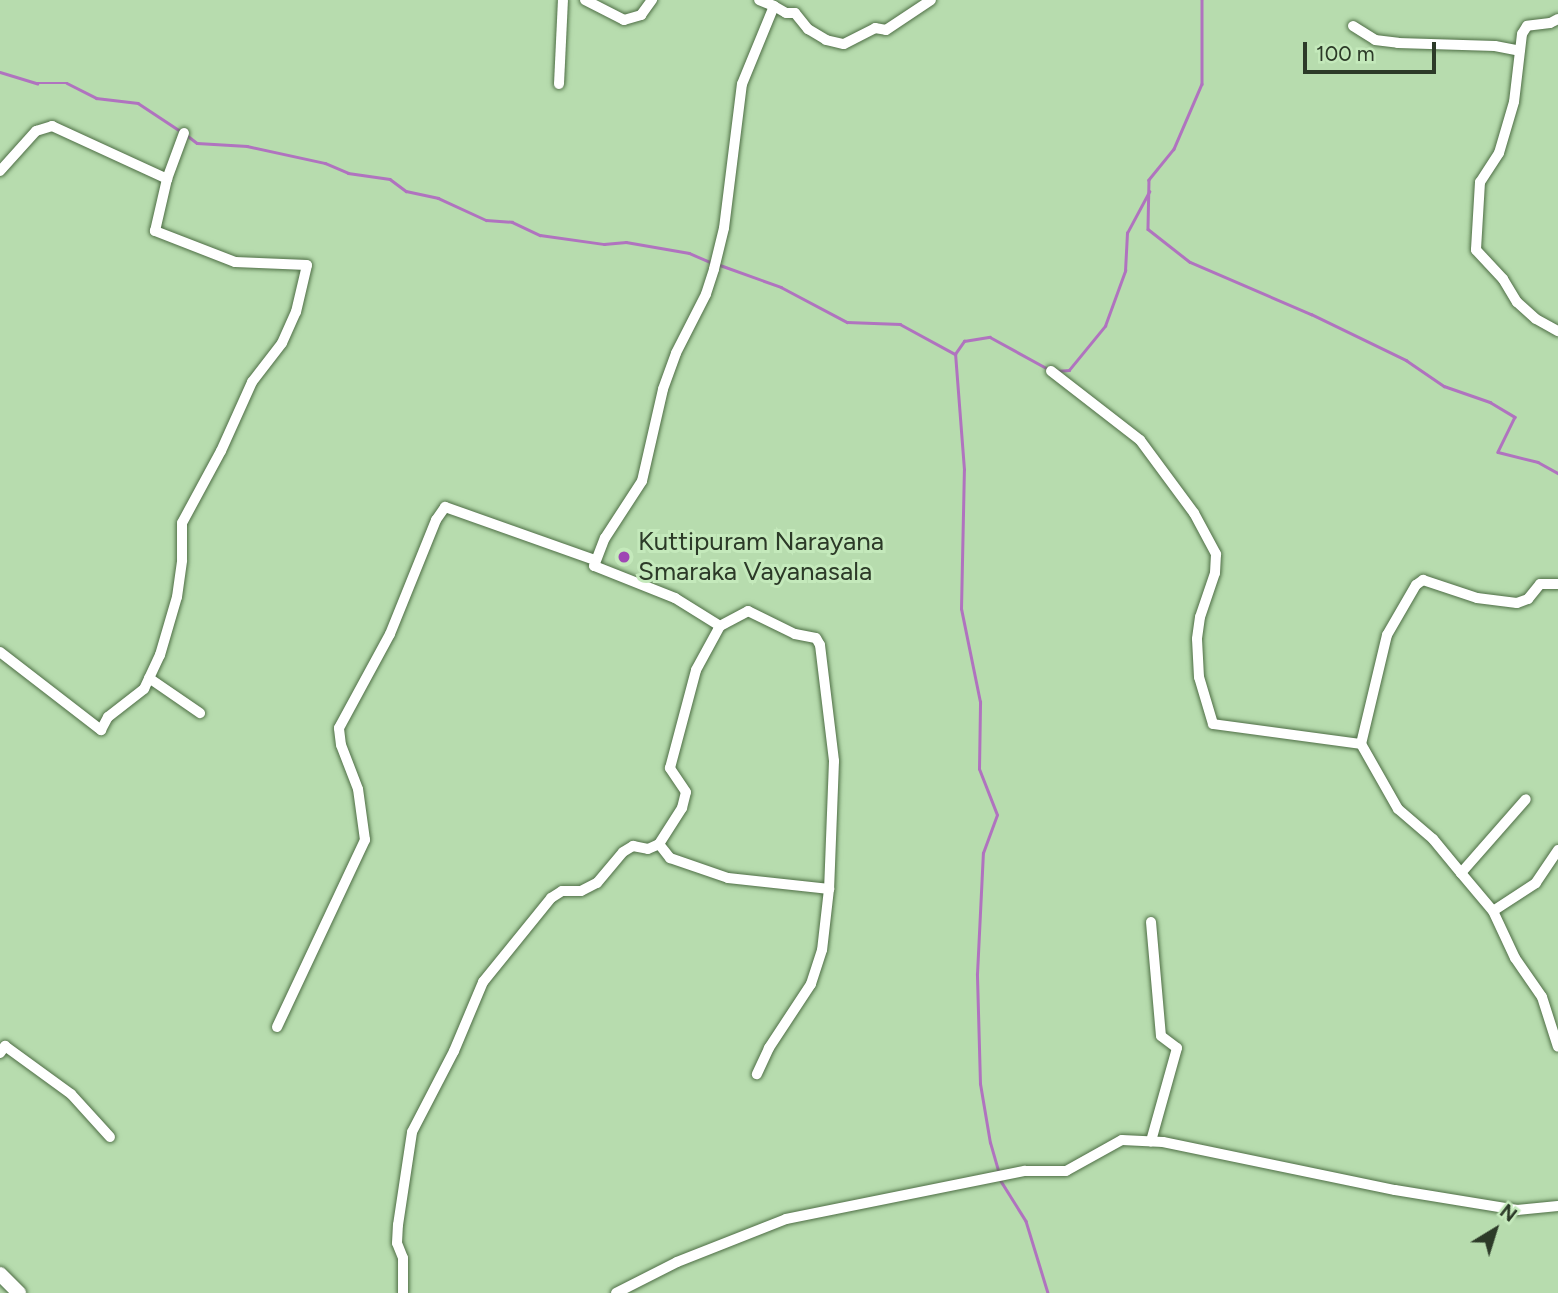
<!DOCTYPE html>
<html>
<head>
<meta charset="utf-8">
<style>
  body { margin:0 }
  #map { position:relative; width:1558px; height:1293px; overflow:hidden; background:#b7dcae; font-family:Figtree,sans-serif }
  div>[style] { position:absolute }
  .stream>* { height:2.5px; margin:-1.25px; padding:0 1.25px; transform-origin:1.25px; border-radius:1.25px; background:#b073bf }
  .roads { filter:drop-shadow(0 0 2px #4e6e45) drop-shadow(0 0 2px #4e6e45) }
  .minor>* { height:10px; margin:-5px; padding:0 5px; transform-origin:5px; border-radius:5px; background:#fff }
  .secondary>* { height:14px; margin:-7px; padding:0 7px; transform-origin:7px; border-radius:7px; background:#fff }
  .dots>* { width:19px; height:19px; translate:-50% -50%; box-sizing:border-box; border:4px solid #c4e9bb; border-radius:50% }
  span { translate:-50% -50%; white-space:nowrap; text-align:center; line-height:1.15; -webkit-text-stroke:6px #c4e9bb; paint-order:stroke }
  .poi-label { font-size:26px; color:#2c3a28 }
  .left { translate:0 -50%; text-align:left }
  .north { position:absolute; left:1460px; top:1195px; width:70px; height:70px; -webkit-text-stroke:5px #c4e9bb; paint-order:stroke; rotate:38deg; font-size:19px; font-weight:700; line-height:28px; text-align:center; color:#2c3a28 }
  .north::after { content:''; display:block; margin:auto; width:24px; height:32px; background:#2c3a28; clip-path:polygon(50% 0,100% 100%,50% 72%,0 100%) }
  .scale { position:absolute; left:1303px; top:42px; width:133px; height:32px; box-sizing:border-box; border:4px solid #2c3a28; border-top:0; padding-left:9px; font-size:21px; line-height:24px; white-space:nowrap; color:#2c3a28; -webkit-text-stroke:5px #c4e9bb; paint-order:stroke }
</style>
</head>
<body>
<div id="map">
  <div class="stream">
    <div style="left:1202px;top:0;width:84px;rotate:90deg"></div>
    <div style="left:1202px;top:84px;width:71px;rotate:113.3deg"></div>
    <div style="left:1174px;top:149px;width:40px;rotate:129deg"></div>
    <div style="left:1149px;top:180px;width:49px;rotate:91.2deg"></div>
    <div style="left:1148px;top:229px;width:53px;rotate:38.2deg"></div>
    <div style="left:1190px;top:262px;width:132px;rotate:23.3deg"></div>
    <div style="left:1311px;top:314px;width:106px;rotate:25.8deg"></div>
    <div style="left:1406px;top:360px;width:46px;rotate:34.4deg"></div>
    <div style="left:1444px;top:386px;width:49px;rotate:19.2deg"></div>
    <div style="left:1490px;top:402px;width:29px;rotate:31deg"></div>
    <div style="left:1515px;top:417px;width:39px;rotate:116deg"></div>
    <div style="left:1498px;top:452px;width:41px;rotate:14deg"></div>
    <div style="left:1538px;top:462px;width:23px;rotate:29deg"></div>
    <div style="left:0;top:72px;width:39px;rotate:17deg"></div>
    <div style="left:37px;top:83px;width:30px"></div>
    <div style="left:67px;top:83px;width:33px;rotate:27deg"></div>
    <div style="left:96px;top:98px;width:42px;rotate:6.8deg"></div>
    <div style="left:138px;top:103px;width:53px;rotate:33.4deg"></div>
    <div style="left:188px;top:136px;width:11px;rotate:38deg"></div>
    <div style="left:197px;top:143px;width:50px;rotate:3.4deg"></div>
    <div style="left:247px;top:146px;width:80px;rotate:12.3deg"></div>
    <div style="left:325px;top:163px;width:25px;rotate:23deg"></div>
    <div style="left:348px;top:173px;width:42px;rotate:8.1deg"></div>
    <div style="left:390px;top:179px;width:20px;rotate:37deg"></div>
    <div style="left:406px;top:191px;width:33px;rotate:12deg"></div>
    <div style="left:438px;top:198px;width:53px;rotate:24.6deg"></div>
    <div style="left:486px;top:220px;width:26px;rotate:4deg"></div>
    <div style="left:512px;top:222px;width:31px;rotate:25deg"></div>
    <div style="left:540px;top:235px;width:65px;rotate:8deg"></div>
    <div style="left:604px;top:244px;width:22px;rotate:-5deg"></div>
    <div style="left:626px;top:242px;width:64px;rotate:9.9deg"></div>
    <div style="left:689px;top:253px;width:26px;rotate:23deg"></div>
    <div style="left:720px;top:265px;width:65px;rotate:19.8deg"></div>
    <div style="left:781px;top:287px;width:75px;rotate:27.9deg"></div>
    <div style="left:847px;top:322px;width:53px;rotate:2.2deg"></div>
    <div style="left:900px;top:324px;width:63px;rotate:28.6deg"></div>
    <div style="left:1056px;top:371px;width:13px;rotate:-4deg"></div>
    <div style="left:1069px;top:370px;width:57px;rotate:-50.7deg"></div>
    <div style="left:1105px;top:326px;width:59px;rotate:-70deg"></div>
    <div style="left:1125px;top:271px;width:38px;rotate:-87deg"></div>
    <div style="left:1127px;top:233px;width:47px;rotate:-61.8deg"></div>
    <div style="left:999px;top:1174px;width:32px;rotate:-106deg"></div>
    <div style="left:990px;top:1143px;width:60px;rotate:-99.6deg"></div>
    <div style="left:980px;top:1084px;width:110px;rotate:-91.6deg"></div>
    <div style="left:977px;top:974px;width:121px;rotate:-87.2deg"></div>
    <div style="left:983px;top:853px;width:40px;rotate:-69.8deg"></div>
    <div style="left:997px;top:815px;width:49px;rotate:-111.4deg"></div>
    <div style="left:979px;top:769px;width:67px;rotate:-89.1deg"></div>
    <div style="left:980px;top:702px;width:95px;rotate:-101.5deg"></div>
    <div style="left:961px;top:609px;width:139px;rotate:-88.8deg"></div>
    <div style="left:964px;top:470px;width:116px;rotate:-94.4deg"></div>
    <div style="left:955px;top:354px;width:16px;rotate:-55deg"></div>
    <div style="left:964px;top:341px;width:26px;rotate:-9deg"></div>
    <div style="left:990px;top:337px;width:68px;rotate:28.8deg"></div>
    <div style="left:1001px;top:1181px;width:47px;rotate:58deg"></div>
    <div style="left:1026px;top:1221px;width:75px;rotate:73deg"></div>
  </div>
  <div class="roads">
    <div class="minor">
      <div style="left:585px;top:0;width:44px;rotate:27.1deg"></div>
      <div style="left:624px;top:20px;width:18px;rotate:-16deg"></div>
      <div style="left:641px;top:15px;width:19px;rotate:-54deg"></div>
      <div style="left:774px;top:6px;width:14px;rotate:30deg"></div>
      <div style="left:786px;top:13px;width:9px"></div>
      <div style="left:795px;top:13px;width:21px;rotate:51deg"></div>
      <div style="left:808px;top:29px;width:21px;rotate:31deg"></div>
      <div style="left:826px;top:40px;width:18px;rotate:13deg"></div>
      <div style="left:844px;top:44px;width:35px;rotate:-27deg"></div>
      <div style="left:875px;top:28px;width:11px;rotate:10deg"></div>
      <div style="left:886px;top:30px;width:54px;rotate:-33.7deg"></div>
      <div style="left:1558px;top:19px;width:9px;rotate:153deg"></div>
      <div style="left:1550px;top:23px;width:23px;rotate:173deg"></div>
      <div style="left:1527px;top:26px;width:9px;rotate:122deg"></div>
      <div style="left:1522px;top:34px;width:68px;rotate:96.7deg"></div>
      <div style="left:1514px;top:102px;width:53px;rotate:106.4deg"></div>
      <div style="left:1499px;top:153px;width:35px;rotate:123deg"></div>
      <div style="left:1480px;top:182px;width:68px;rotate:93.4deg"></div>
      <div style="left:1476px;top:250px;width:40px;rotate:47deg"></div>
      <div style="left:1503px;top:279px;width:27px;rotate:59deg"></div>
      <div style="left:1517px;top:302px;width:25px;rotate:42deg"></div>
      <div style="left:1536px;top:319px;width:25px;rotate:29deg"></div>
      <div style="left:1353px;top:26px;width:26px;rotate:32deg"></div>
      <div style="left:1375px;top:40px;width:23px;rotate:7deg"></div>
      <div style="left:1398px;top:43px;width:97px;rotate:1.8deg"></div>
      <div style="left:1495px;top:46px;width:25px;rotate:11deg"></div>
      <div style="left:559px;top:84px;width:84px;rotate:-87.3deg"></div>
      <div style="left:0;top:171px;width:54px;rotate:-48deg"></div>
      <div style="left:36px;top:131px;width:17px;rotate:-17deg"></div>
      <div style="left:52px;top:126px;width:127px;rotate:24.7deg"></div>
      <div style="left:1051px;top:371px;width:113px;rotate:37.8deg"></div>
      <div style="left:1140px;top:440px;width:91px;rotate:53.5deg"></div>
      <div style="left:1194px;top:513px;width:47px;rotate:61.8deg"></div>
      <div style="left:1216px;top:554px;width:19px;rotate:93deg"></div>
      <div style="left:1215px;top:573px;width:46px;rotate:108.8deg"></div>
      <div style="left:1200px;top:617px;width:22px;rotate:98deg"></div>
      <div style="left:1197px;top:639px;width:38px;rotate:87deg"></div>
      <div style="left:1199px;top:677px;width:49px;rotate:73.4deg"></div>
      <div style="left:1213px;top:724px;width:149px;rotate:7.7deg"></div>
      <div style="left:720px;top:626px;width:32px;rotate:-28deg"></div>
      <div style="left:748px;top:611px;width:52px;rotate:26.1deg"></div>
      <div style="left:795px;top:634px;width:21px;rotate:11deg"></div>
      <div style="left:816px;top:638px;width:8px;rotate:60deg"></div>
      <div style="left:820px;top:645px;width:117px;rotate:83.1deg"></div>
      <div style="left:834px;top:761px;width:128px;rotate:92.2deg"></div>
      <div style="left:829px;top:889px;width:61px;rotate:96.5deg"></div>
      <div style="left:822px;top:950px;width:36px;rotate:108deg"></div>
      <div style="left:811px;top:984px;width:77px;rotate:123.3deg"></div>
      <div style="left:769px;top:1048px;width:29px;rotate:115deg"></div>
      <div style="left:0;top:652px;width:128px;rotate:37.7deg"></div>
      <div style="left:101px;top:730px;width:15px;rotate:-62deg"></div>
      <div style="left:108px;top:717px;width:46px;rotate:-37.9deg"></div>
      <div style="left:144px;top:689px;width:38px;rotate:-65deg"></div>
      <div style="left:160px;top:655px;width:60px;rotate:-73.7deg"></div>
      <div style="left:177px;top:597px;width:37px;rotate:-82deg"></div>
      <div style="left:182px;top:560px;width:37px;rotate:-90deg"></div>
      <div style="left:182px;top:523px;width:82px;rotate:-61.6deg"></div>
      <div style="left:221px;top:451px;width:76px;rotate:-65.8deg"></div>
      <div style="left:252px;top:382px;width:49px;rotate:-52.4deg"></div>
      <div style="left:282px;top:343px;width:34px;rotate:-66deg"></div>
      <div style="left:296px;top:312px;width:48px;rotate:-76.8deg"></div>
      <div style="left:307px;top:265px;width:72px;rotate:-177.6deg"></div>
      <div style="left:235px;top:262px;width:86px;rotate:-158.8deg"></div>
      <div style="left:155px;top:231px;width:53px;rotate:-77deg"></div>
      <div style="left:167px;top:179px;width:49px;rotate:-69.7deg"></div>
      <div style="left:149px;top:678px;width:62px;rotate:34.5deg"></div>
      <div style="left:659px;top:844px;width:18px;rotate:52deg"></div>
      <div style="left:670px;top:858px;width:61px;rotate:19deg"></div>
      <div style="left:728px;top:878px;width:102px;rotate:6.2deg"></div>
      <div style="left:1558px;top:850px;width:40px;rotate:124deg"></div>
      <div style="left:1536px;top:883px;width:51px;rotate:146.9deg"></div>
      <div style="left:1493px;top:911px;width:52px;rotate:64.9deg"></div>
      <div style="left:1515px;top:958px;width:47px;rotate:55.3deg"></div>
      <div style="left:1542px;top:997px;width:52px;rotate:72.3deg"></div>
      <div style="left:1461px;top:873px;width:44px;rotate:-129.5deg"></div>
      <div style="left:1433px;top:839px;width:46px;rotate:-139.4deg"></div>
      <div style="left:1398px;top:809px;width:75px;rotate:-119.6deg"></div>
      <div style="left:1361px;top:744px;width:112px;rotate:-76.6deg"></div>
      <div style="left:1387px;top:635px;width:58px;rotate:-59.9deg"></div>
      <div style="left:1416px;top:585px;width:9px;rotate:-36deg"></div>
      <div style="left:1423px;top:580px;width:57px;rotate:18.4deg"></div>
      <div style="left:1477px;top:598px;width:40px;rotate:7.1deg"></div>
      <div style="left:1517px;top:603px;width:12px;rotate:-20deg"></div>
      <div style="left:1528px;top:599px;width:19px;rotate:-51deg"></div>
      <div style="left:1540px;top:584px;width:18px"></div>
      <div style="left:1493px;top:911px;width:50px;rotate:-130.1deg"></div>
      <div style="left:1461px;top:873px;width:98px;rotate:-48.7deg"></div>
      <div style="left:1151px;top:922px;width:114px;rotate:85deg"></div>
      <div style="left:1161px;top:1036px;width:20px;rotate:37deg"></div>
      <div style="left:1177px;top:1048px;width:97px;rotate:105.6deg"></div>
      <div style="left:277px;top:1027px;width:207px;rotate:-64.8deg"></div>
      <div style="left:365px;top:840px;width:51px;rotate:-97.8deg"></div>
      <div style="left:358px;top:789px;width:47px;rotate:-111.1deg"></div>
      <div style="left:341px;top:745px;width:17px;rotate:-97deg"></div>
      <div style="left:339px;top:728px;width:107px;rotate:-61.5deg"></div>
      <div style="left:390px;top:634px;width:123px;rotate:-68deg"></div>
      <div style="left:436px;top:520px;width:16px;rotate:-55deg"></div>
      <div style="left:445px;top:507px;width:159px;rotate:19.5deg"></div>
      <div style="left:0;top:1053px;width:9px;rotate:-54deg"></div>
      <div style="left:5px;top:1046px;width:82px;rotate:36deg"></div>
      <div style="left:71px;top:1094px;width:58px;rotate:47.8deg"></div>
      <div style="left:403px;top:1293px;width:35px;rotate:-90deg"></div>
      <div style="left:403px;top:1258px;width:16px;rotate:-112deg"></div>
      <div style="left:397px;top:1243px;width:18px;rotate:-87deg"></div>
      <div style="left:398px;top:1225px;width:94px;rotate:-81.4deg"></div>
      <div style="left:412px;top:1132px;width:91px;rotate:-62.6deg"></div>
      <div style="left:454px;top:1051px;width:75px;rotate:-67.2deg"></div>
      <div style="left:483px;top:982px;width:108px;rotate:-51deg"></div>
      <div style="left:551px;top:898px;width:13px;rotate:-32deg"></div>
      <div style="left:562px;top:891px;width:19px"></div>
      <div style="left:581px;top:891px;width:18px;rotate:-27deg"></div>
      <div style="left:597px;top:883px;width:40px;rotate:-50deg"></div>
      <div style="left:623px;top:852px;width:12px;rotate:-31deg"></div>
      <div style="left:633px;top:846px;width:15px;rotate:11deg"></div>
      <div style="left:648px;top:849px;width:12px;rotate:-24deg"></div>
      <div style="left:659px;top:844px;width:43px;rotate:-57.4deg"></div>
      <div style="left:682px;top:808px;width:16px;rotate:-76deg"></div>
      <div style="left:686px;top:792px;width:29px;rotate:-124deg"></div>
      <div style="left:670px;top:768px;width:101px;rotate:-75.1deg"></div>
      <div style="left:696px;top:670px;width:50px;rotate:-61.4deg"></div>
      <div style="left:720px;top:626px;width:53px;rotate:-148.1deg"></div>
      <div style="left:675px;top:598px;width:87px;rotate:-158.4deg"></div>
      <div style="left:594px;top:566px;width:30px;rotate:-69deg"></div>
      <div style="left:605px;top:538px;width:68px;rotate:-57deg"></div>
      <div style="left:642px;top:481px;width:94px;rotate:-77.1deg"></div>
      <div style="left:663px;top:389px;width:38px;rotate:-70deg"></div>
      <div style="left:676px;top:353px;width:66px;rotate:-63deg"></div>
      <div style="left:706px;top:294px;width:26px;rotate:-72deg"></div>
      <div style="left:714px;top:269px;width:42px;rotate:-76.3deg"></div>
      <div style="left:724px;top:228px;width:145px;rotate:-82.9deg"></div>
      <div style="left:742px;top:84px;width:84px;rotate:-67.7deg"></div>
      <div style="left:774px;top:6px;width:16px;rotate:-158deg"></div>
      <div style="left:616px;top:1293px;width:68px;rotate:-26.9deg"></div>
      <div style="left:677px;top:1262px;width:117px;rotate:-21.5deg"></div>
      <div style="left:786px;top:1219px;width:244px;rotate:-11.4deg"></div>
      <div style="left:1025px;top:1171px;width:41px"></div>
      <div style="left:1066px;top:1171px;width:64px;rotate:-29deg"></div>
      <div style="left:1122px;top:1140px;width:41px;rotate:2.8deg"></div>
      <div style="left:1163px;top:1142px;width:237px;rotate:11.7deg"></div>
      <div style="left:1395px;top:1190px;width:124px;rotate:9.3deg"></div>
      <div style="left:1517px;top:1210px;width:41px;rotate:-5.6deg"></div>
    </div>
    <div class="secondary">
      <div style="left:0;top:1274px;width:27px;rotate:45deg"></div>
    </div>
  </div>
  <div class="dots">
    <div style="left:624px;top:557px;background:#9f47b4"></div>
  </div>
  <div class="poi-label">
    <span class="left" style="left:638px;top:557px">Kuttipuram Narayana<br>Smaraka Vayanasala</span>
  </div>
  <div class="north">N</div>
  <div class="scale">100 m</div>
</div>
</body>
</html>
